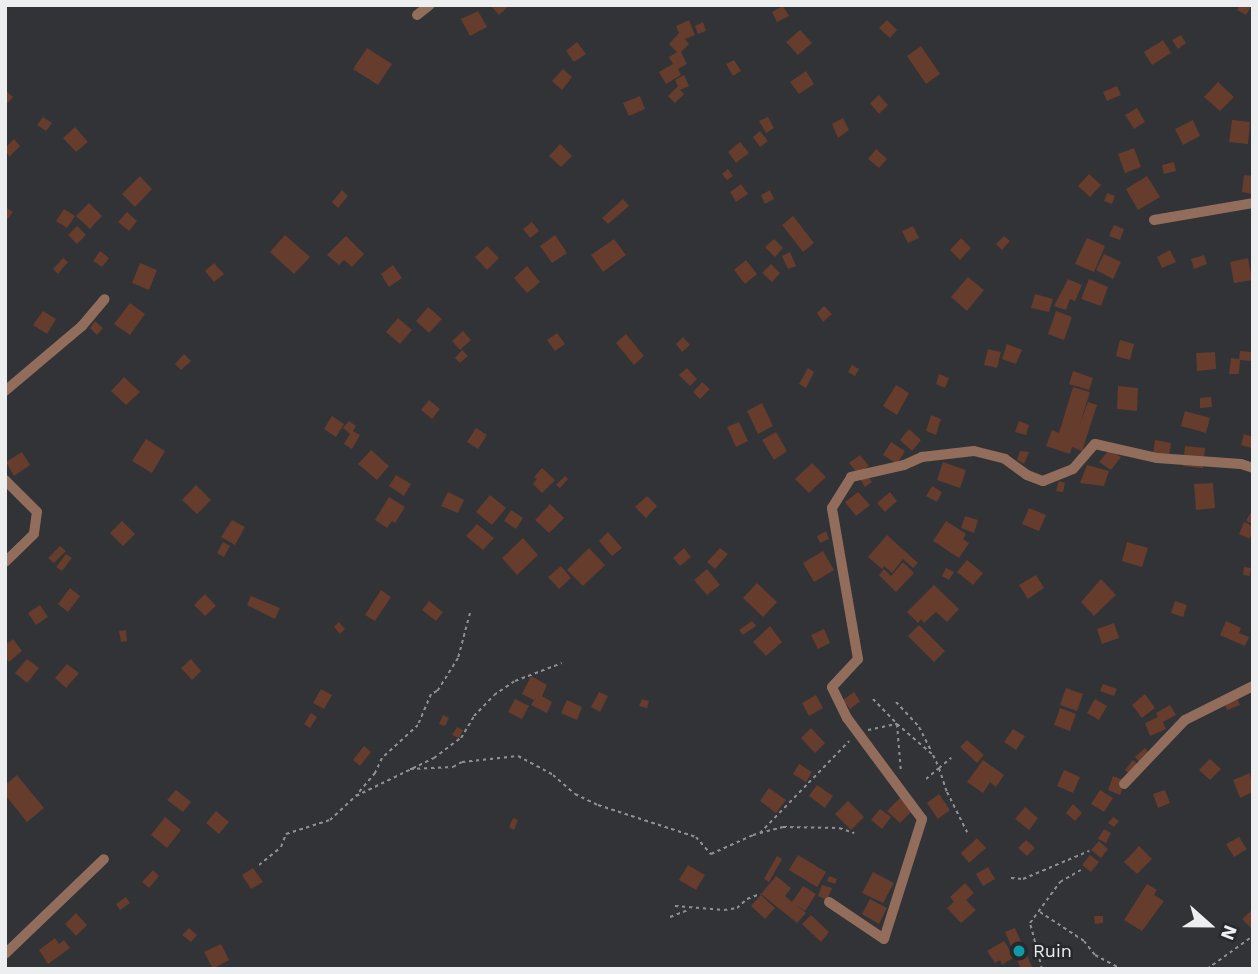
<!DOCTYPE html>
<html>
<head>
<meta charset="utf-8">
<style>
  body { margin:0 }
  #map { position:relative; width:1258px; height:974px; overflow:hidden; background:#313337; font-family:"Work Sans",sans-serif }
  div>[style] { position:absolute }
  .building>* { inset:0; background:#663c2d }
  .path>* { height:2px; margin-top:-1px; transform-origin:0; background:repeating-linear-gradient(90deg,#8f9194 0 3.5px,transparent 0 7px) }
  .minor>* { height:10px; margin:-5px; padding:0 5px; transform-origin:5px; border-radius:5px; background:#936d5b }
  .dots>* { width:19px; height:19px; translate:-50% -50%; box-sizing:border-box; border:4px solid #27292d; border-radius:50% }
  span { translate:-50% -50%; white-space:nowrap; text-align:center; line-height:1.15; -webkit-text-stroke:5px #27292d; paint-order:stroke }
  .poi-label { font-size:18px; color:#eceef0 }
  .left { translate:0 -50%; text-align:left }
  .frame { position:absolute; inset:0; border:7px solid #eceef0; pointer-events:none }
  .north { position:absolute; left:1174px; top:890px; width:70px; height:70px; -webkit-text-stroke:5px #27292d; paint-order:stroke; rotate:111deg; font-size:19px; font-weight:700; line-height:28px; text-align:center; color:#eceef0 }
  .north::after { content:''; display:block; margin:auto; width:24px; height:32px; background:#eceef0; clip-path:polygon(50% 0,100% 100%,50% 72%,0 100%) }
</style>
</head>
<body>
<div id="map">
  <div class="building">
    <div style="clip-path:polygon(490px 5px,510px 5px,499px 15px)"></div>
    <div style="clip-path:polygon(1240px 5px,1252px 5px,1246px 15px,1237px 10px)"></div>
    <div style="clip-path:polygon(783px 6px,789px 16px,777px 22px,772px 12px)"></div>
    <div style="clip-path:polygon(478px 11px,487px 27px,470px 36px,461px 19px)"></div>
    <div style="clip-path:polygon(689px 20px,695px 35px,685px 39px,689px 44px,681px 52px,687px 64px,678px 69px,681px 75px,666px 84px,659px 72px,673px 64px,669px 57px,677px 52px,669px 44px,679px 33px,676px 26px)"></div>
    <div style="clip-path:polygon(887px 20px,897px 30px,890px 38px,879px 28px)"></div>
    <div style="clip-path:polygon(703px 22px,706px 31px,698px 34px,695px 26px)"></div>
    <div style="clip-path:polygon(800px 30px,812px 43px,798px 55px,786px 42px)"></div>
    <div style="clip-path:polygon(1181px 35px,1186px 43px,1178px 49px,1172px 40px)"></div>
    <div style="clip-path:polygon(1163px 40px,1171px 53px,1152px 65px,1144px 52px)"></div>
    <div style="clip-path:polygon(577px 42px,586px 54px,574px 62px,566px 51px)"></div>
    <div style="clip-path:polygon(921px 46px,940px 74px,926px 84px,907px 56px)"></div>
    <div style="clip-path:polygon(367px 48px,392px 64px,378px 85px,353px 69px)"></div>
    <div style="clip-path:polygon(734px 60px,741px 71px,733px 76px,726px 64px)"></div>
    <div style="clip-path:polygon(563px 69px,572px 77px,562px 90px,552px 81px)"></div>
    <div style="clip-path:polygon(806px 71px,814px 84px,799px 94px,790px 82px)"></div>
    <div style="clip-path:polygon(684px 75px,689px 86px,680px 90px,684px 94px,675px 103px,668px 96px,678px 86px,675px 80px)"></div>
    <div style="clip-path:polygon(1218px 82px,1234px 97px,1220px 111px,1204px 97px)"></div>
    <div style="clip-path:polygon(1117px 86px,1121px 95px,1107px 101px,1103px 92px)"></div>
    <div style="clip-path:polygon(5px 90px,13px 97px,5px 106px)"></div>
    <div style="clip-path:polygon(879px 95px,888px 105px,879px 114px,870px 103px)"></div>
    <div style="clip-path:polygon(640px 96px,645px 109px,629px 116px,623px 103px)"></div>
    <div style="clip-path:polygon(1137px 108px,1145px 122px,1134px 129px,1125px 115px)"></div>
    <div style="clip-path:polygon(43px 117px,52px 123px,46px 131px,37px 125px)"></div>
    <div style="clip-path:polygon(768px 117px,774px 128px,766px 133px,759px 121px)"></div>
    <div style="clip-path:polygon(843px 118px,849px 130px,838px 138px,832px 124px)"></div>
    <div style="clip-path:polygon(1193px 120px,1200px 136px,1183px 145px,1175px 129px)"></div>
    <div style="clip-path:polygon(1232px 120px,1250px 122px,1248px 144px,1229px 142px)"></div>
    <div style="clip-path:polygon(75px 127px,88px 142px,76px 152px,63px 138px)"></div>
    <div style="clip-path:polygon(760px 131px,768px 141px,760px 147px,753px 137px)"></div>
    <div style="clip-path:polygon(14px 139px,20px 146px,9px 157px,5px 148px)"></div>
    <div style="clip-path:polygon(740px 142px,749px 153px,736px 163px,728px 152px)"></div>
    <div style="clip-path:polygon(560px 144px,572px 156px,561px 167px,549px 156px)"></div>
    <div style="clip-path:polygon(1134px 148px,1141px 167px,1125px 173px,1118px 154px)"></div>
    <div style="clip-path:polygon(876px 149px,887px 159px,879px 168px,868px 159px)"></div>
    <div style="clip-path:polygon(1174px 162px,1176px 171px,1164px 174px,1162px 165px)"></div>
    <div style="clip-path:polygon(728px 169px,733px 176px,727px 180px,722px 174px)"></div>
    <div style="clip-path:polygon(1089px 174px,1101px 185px,1090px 197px,1078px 186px)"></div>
    <div style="clip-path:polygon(1244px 175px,1253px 176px,1252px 194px,1242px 192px)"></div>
    <div style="clip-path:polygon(140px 176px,152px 189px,135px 207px,122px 194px)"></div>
    <div style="clip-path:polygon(1147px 176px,1160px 197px,1138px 210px,1126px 189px)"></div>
    <div style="clip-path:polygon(741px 184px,748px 194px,736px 202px,730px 192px)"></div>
    <div style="clip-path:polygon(342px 190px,348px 196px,338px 208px,332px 202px)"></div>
    <div style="clip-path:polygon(770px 190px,774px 199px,765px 204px,761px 195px)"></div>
    <div style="clip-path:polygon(1107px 193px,1115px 196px,1112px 204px,1104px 201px)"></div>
    <div style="clip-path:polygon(623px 199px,629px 206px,608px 224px,602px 218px)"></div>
    <div style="clip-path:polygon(89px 203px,102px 216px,90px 229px,76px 216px)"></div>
    <div style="clip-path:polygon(5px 207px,13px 212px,5px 222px)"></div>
    <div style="clip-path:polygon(64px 209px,75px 216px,67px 228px,56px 221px)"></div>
    <div style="clip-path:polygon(127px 212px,137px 221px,129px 231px,118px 222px)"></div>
    <div style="clip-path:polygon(793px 216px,814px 243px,803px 252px,782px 225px)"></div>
    <div style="clip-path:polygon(532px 222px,539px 231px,530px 238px,523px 229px)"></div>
    <div style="clip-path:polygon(1114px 225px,1124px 229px,1120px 240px,1109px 236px)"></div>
    <div style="clip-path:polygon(77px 226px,86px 235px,77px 244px,68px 235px)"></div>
    <div style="clip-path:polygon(913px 226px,919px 238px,908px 243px,902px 231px)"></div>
    <div style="clip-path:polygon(285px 235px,310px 257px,294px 274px,270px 252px)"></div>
    <div style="clip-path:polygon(555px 235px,567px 253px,552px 263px,540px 246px)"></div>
    <div style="clip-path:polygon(346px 236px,364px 254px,352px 267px,344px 260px,339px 265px,327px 255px)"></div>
    <div style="clip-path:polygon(1004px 236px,1010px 241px,1002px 250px,996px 244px)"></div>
    <div style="clip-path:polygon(961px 238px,971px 248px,960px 260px,950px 250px)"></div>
    <div style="clip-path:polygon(1087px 238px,1105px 246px,1094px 272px,1075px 264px)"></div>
    <div style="clip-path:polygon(614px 239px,626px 255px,603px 272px,591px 255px)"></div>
    <div style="clip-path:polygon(774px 239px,783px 248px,775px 257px,765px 247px)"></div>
    <div style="clip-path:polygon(487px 246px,499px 258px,487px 270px,475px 257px)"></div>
    <div style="clip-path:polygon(1170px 250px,1176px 262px,1162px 268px,1157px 257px)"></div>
    <div style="clip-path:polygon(100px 251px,109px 258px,102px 267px,93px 261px)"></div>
    <div style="clip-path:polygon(790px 252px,796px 266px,788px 269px,782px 256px)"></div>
    <div style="clip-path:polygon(1104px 254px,1121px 262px,1113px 279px,1096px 270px)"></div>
    <div style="clip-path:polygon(1204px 255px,1207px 264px,1194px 269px,1191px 259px)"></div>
    <div style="clip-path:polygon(63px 258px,68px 262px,58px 274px,53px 269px)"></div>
    <div style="clip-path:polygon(1248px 258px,1252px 280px,1234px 283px,1230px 262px)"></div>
    <div style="clip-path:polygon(746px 260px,757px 274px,745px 284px,734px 270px)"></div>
    <div style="clip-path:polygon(140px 263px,157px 270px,149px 290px,132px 283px)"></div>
    <div style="clip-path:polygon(214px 263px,224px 274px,214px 282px,205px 271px)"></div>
    <div style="clip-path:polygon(771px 264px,780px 273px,772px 282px,762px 273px)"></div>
    <div style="clip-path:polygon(393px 265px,402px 278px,389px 287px,381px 274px)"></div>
    <div style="clip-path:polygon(527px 266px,540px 282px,527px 293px,514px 278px)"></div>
    <div style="clip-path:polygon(968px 277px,984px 290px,967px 311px,951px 297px)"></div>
    <div style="clip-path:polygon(1068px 279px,1082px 285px,1075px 301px,1070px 299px,1066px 310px,1054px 306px)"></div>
    <div style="clip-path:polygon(1089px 279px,1108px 287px,1101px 306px,1081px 299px)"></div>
    <div style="clip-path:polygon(1035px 294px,1053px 299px,1049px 312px,1031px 308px)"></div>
    <div style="clip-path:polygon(130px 303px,145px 314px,130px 335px,114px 324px)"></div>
    <div style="clip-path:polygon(824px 306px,832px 314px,823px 322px,817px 313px)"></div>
    <div style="clip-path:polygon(428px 307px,442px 319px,429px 333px,416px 321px)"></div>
    <div style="clip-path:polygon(43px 311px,56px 319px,47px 334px,33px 325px)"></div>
    <div style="clip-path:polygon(1056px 311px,1072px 317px,1064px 340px,1048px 334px)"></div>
    <div style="clip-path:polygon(398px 318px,412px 330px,400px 344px,386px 332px)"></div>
    <div style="clip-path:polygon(95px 321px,103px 328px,97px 335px,90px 328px)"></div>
    <div style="clip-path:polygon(463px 331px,471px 340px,460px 350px,452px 341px)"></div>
    <div style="clip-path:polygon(557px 333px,565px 344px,555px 351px,547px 340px)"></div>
    <div style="clip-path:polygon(626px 334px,644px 356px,634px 365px,616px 343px)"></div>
    <div style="clip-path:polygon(683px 337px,690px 345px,682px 352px,676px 344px)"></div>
    <div style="clip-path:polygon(1120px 340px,1134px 344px,1130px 360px,1116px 356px)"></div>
    <div style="clip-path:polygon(1007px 344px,1022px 350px,1016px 364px,1002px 359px)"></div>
    <div style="clip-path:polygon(988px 349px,1001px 352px,997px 368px,984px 365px)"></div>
    <div style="clip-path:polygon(462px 350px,468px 356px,460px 363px,455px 358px)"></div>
    <div style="clip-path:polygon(1240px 351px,1252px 352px,1252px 361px,1240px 360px,1239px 374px,1229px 374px,1231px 358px,1239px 359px)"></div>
    <div style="clip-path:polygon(1215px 352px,1216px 369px,1197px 371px,1196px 353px)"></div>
    <div style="clip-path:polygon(184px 354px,191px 361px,181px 370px,175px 364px)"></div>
    <div style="clip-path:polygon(852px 365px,859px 369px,855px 376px,848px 372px)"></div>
    <div style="clip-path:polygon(687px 368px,697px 379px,690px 386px,679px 375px)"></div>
    <div style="clip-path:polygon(808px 368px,814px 372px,806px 388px,799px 384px)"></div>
    <div style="clip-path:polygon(1073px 371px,1093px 378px,1089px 390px,1069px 384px)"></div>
    <div style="clip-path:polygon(939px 374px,949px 378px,945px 388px,936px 384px)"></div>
    <div style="clip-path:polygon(124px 377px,140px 392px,126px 405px,111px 391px)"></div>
    <div style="clip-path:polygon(702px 382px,710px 389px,700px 399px,693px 392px)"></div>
    <div style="clip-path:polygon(896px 385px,909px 393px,897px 415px,883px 406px)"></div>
    <div style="clip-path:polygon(1118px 386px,1138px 388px,1137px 411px,1117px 409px)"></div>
    <div style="clip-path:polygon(1073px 387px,1090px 392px,1080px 424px,1088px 402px,1097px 405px,1082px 451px,1072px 447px,1070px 454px,1046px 446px,1052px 430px,1059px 433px)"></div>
    <div style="clip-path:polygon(1211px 397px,1212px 407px,1200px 408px,1200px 398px)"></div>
    <div style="clip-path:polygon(429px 400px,440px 409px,432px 419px,421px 410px)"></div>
    <div style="clip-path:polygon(762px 403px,773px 426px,758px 434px,747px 411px)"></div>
    <div style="clip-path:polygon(1185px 411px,1210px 418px,1206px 433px,1181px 426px)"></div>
    <div style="clip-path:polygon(931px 415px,941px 419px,936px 435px,926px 431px)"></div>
    <div style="clip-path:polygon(332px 416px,344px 424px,336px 437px,324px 429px)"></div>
    <div style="clip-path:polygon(349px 421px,356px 426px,353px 431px,360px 435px,352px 449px,344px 444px,350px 434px,343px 428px)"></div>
    <div style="clip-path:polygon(1019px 421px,1029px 425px,1026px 435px,1015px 432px)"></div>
    <div style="clip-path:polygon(739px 422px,748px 441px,736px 447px,727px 427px)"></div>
    <div style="clip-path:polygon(476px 428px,487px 435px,478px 449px,467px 442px)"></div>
    <div style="clip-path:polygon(909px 429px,921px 440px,912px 451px,900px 440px)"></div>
    <div style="clip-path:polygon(776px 432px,787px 451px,774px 460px,762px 440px)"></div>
    <div style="clip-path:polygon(1244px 434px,1253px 437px,1251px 448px,1241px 445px)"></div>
    <div style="clip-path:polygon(146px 439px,165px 451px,152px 473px,132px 461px)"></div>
    <div style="clip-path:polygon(1155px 440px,1171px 443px,1168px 463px,1152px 461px)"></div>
    <div style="clip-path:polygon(891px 442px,905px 451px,897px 464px,883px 455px)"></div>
    <div style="clip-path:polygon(1185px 446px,1205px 448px,1203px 468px,1183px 466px)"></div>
    <div style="clip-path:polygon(371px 450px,389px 466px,377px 480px,358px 464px)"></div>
    <div style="clip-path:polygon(1109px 450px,1121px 457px,1111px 470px,1099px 462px)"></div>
    <div style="clip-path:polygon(1020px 451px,1029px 452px,1024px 464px,1017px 460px)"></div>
    <div style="clip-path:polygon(22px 452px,30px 465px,14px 476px,6px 462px)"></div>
    <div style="clip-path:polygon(860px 455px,869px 466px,858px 474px,849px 463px)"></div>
    <div style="clip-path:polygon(943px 462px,966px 470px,960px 488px,937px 480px)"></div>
    <div style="clip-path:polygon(812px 463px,826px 477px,809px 493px,795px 479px)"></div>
    <div style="clip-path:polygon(1087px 465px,1109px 471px,1104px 486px,1080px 483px)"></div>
    <div style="clip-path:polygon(542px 468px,555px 480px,542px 493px,533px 484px,537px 479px,534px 477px)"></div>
    <div style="clip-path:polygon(867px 474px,872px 482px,865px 487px,860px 479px)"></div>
    <div style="clip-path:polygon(396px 475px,411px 484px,404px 496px,389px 486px)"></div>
    <div style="clip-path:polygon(565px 476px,568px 479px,560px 488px,556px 485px)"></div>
    <div style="clip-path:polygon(1059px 481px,1065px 483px,1063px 492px,1056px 491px)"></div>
    <div style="clip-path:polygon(1213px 483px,1215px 508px,1196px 510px,1194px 484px)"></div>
    <div style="clip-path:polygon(196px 485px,211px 500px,197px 514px,182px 500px)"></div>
    <div style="clip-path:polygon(932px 486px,942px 492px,937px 502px,926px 496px)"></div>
    <div style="clip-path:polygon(448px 492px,464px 500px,458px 513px,441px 506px)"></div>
    <div style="clip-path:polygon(858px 492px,870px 505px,856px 516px,845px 502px)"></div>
    <div style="clip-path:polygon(890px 492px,897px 501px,885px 512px,877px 503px)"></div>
    <div style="clip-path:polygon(490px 495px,506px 508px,492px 525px,476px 512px)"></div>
    <div style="clip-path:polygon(647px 496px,657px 506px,646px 518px,635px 507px)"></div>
    <div style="clip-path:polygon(389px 497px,405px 507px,395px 523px,392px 521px,387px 528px,375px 520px)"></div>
    <div style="clip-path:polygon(550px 504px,564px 518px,549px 533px,535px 520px)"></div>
    <div style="clip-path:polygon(1029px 508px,1046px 515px,1039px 531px,1022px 524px)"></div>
    <div style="clip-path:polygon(1253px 508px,1253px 524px,1246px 521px)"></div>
    <div style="clip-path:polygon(511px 510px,523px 518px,516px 529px,504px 521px)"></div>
    <div style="clip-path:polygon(965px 516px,978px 520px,974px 533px,961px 528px)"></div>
    <div style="clip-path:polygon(232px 520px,245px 527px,235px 545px,221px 537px)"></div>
    <div style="clip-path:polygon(122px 521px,135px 534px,123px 546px,110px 533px)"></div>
    <div style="clip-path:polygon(946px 521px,966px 534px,963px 539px,969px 543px,959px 558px,933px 541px)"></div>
    <div style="clip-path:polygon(1244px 522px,1253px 526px,1250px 539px,1239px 534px)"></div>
    <div style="clip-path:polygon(477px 524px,494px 538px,483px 550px,466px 536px)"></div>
    <div style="clip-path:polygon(826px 531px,829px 539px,820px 543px,817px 536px)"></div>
    <div style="clip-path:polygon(608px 532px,622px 548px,612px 556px,599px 541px)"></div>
    <div style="clip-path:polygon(887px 535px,918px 563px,913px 568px,903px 559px,892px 573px,884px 566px,882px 569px,868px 557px)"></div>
    <div style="clip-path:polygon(523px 538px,538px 555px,517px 575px,502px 558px)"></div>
    <div style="clip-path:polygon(223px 542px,230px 546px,224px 557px,217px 553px)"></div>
    <div style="clip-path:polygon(1127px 542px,1148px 548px,1142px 567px,1122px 561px)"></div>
    <div style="clip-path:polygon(60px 546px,66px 551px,54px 563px,48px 558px)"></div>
    <div style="clip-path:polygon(589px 548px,605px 565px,583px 586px,567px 570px)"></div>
    <div style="clip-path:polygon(684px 548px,691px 557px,680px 566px,673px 558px)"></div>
    <div style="clip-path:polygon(720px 548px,728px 554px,715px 569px,707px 562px)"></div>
    <div style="clip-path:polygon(823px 551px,834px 570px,814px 582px,803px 563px)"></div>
    <div style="clip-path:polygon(66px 554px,72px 558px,62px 571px,56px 567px)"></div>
    <div style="clip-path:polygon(967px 560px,983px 573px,973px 585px,957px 572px)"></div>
    <div style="clip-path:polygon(903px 562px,914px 573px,896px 592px,879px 575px,884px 569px,891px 576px)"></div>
    <div style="clip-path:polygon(561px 566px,571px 578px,559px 589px,548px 577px)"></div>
    <div style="clip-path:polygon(1244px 567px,1251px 568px,1250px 576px,1243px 575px)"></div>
    <div style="clip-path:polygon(946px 568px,954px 572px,949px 580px,942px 576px)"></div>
    <div style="clip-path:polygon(707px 569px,720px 585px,707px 595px,694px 580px)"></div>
    <div style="clip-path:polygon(1036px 575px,1044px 588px,1028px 599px,1019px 585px)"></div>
    <div style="clip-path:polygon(1101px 579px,1116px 595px,1094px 616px,1081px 602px)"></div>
    <div style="clip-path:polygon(757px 583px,777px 602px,763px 617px,743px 598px)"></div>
    <div style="clip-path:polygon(934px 585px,959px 609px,947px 622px,936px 612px,924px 623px,921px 619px,918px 623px,907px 612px)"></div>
    <div style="clip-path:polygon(70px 588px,80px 596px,68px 612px,58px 604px)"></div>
    <div style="clip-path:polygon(381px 590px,391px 597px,375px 621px,365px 615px)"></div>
    <div style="clip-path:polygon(205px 594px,216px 606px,205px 616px,194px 605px)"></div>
    <div style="clip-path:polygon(251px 596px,280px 608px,275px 619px,247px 605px)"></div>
    <div style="clip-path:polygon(429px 601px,443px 612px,436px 621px,422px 610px)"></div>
    <div style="clip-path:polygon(1175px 601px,1187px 605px,1183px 617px,1171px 613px)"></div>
    <div style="clip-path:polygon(40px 605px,48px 617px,36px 625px,28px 613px)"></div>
    <div style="clip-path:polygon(752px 621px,756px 626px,743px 635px,739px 630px)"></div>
    <div style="clip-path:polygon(1226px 621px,1241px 628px,1239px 633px,1249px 637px,1245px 646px,1220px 635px)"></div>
    <div style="clip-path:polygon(339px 622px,345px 629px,340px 634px,334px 627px)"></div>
    <div style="clip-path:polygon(1114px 623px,1119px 638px,1102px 644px,1097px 629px)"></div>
    <div style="clip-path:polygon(919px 625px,945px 651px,934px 662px,908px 636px)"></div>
    <div style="clip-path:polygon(770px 626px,782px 642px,766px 656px,753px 642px)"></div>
    <div style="clip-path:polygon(824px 629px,830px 643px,818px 649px,811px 635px)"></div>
    <div style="clip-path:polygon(126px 630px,127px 641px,121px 642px,119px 631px)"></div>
    <div style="clip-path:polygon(13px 639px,22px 651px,9px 662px,5px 657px,5px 645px)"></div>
    <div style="clip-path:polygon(27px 659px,39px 668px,27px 683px,15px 673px)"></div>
    <div style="clip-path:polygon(191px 659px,201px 671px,192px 680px,181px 668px)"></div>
    <div style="clip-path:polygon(67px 664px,79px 673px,66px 688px,55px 678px)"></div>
    <div style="clip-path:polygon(531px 676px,547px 685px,542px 696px,552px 702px,547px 713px,531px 705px,534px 700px,522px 694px)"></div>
    <div style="clip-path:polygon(1103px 684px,1117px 689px,1114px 696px,1100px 691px)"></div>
    <div style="clip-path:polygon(1066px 688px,1083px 694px,1077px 711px,1060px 705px)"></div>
    <div style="clip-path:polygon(321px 689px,332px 695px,324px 709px,313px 703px)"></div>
    <div style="clip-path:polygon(1234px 691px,1240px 705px,1227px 710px,1222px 697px)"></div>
    <div style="clip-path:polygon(599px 692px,608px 696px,600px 712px,591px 707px)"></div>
    <div style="clip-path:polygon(854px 692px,860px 701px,850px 709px,843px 700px)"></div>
    <div style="clip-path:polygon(1145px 694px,1155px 708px,1142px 718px,1132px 705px)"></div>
    <div style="clip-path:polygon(816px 695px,823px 708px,809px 716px,802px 703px)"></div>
    <div style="clip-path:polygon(515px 699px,529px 706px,522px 719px,508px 712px)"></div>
    <div style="clip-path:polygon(642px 699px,649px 701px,647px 708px,639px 706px)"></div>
    <div style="clip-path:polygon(1095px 699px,1107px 706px,1099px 720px,1087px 713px)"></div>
    <div style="clip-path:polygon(567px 700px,582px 707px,577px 720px,561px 713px)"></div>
    <div style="clip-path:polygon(1170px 705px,1176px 715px,1163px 722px,1166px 729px,1150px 736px,1145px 723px,1158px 717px,1156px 713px)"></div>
    <div style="clip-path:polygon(1060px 708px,1076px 714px,1070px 731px,1054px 725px)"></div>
    <div style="clip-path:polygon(311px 713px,317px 717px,310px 728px,304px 724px)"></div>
    <div style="clip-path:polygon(443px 715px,449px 718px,445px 726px,439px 724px)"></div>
    <div style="clip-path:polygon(457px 727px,463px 730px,459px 738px,452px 735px)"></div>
    <div style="clip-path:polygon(811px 728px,825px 743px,815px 753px,801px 738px)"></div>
    <div style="clip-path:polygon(1013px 729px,1025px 736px,1016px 750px,1004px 742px)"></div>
    <div style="clip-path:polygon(967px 740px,984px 755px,977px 763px,960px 747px)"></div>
    <div style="clip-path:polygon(364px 746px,371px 752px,360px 766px,353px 760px)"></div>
    <div style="clip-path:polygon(1145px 748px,1152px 757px,1142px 765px,1135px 757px)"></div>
    <div style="clip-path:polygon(1210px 759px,1221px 769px,1210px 780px,1199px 770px)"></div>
    <div style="clip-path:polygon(983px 760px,1004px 775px,996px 787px,990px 782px,983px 793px,967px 782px)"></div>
    <div style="clip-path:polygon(1133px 760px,1141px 767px,1133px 777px,1125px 770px)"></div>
    <div style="clip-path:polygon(799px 764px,812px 772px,806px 782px,793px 774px)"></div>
    <div style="clip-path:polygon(1064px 770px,1080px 777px,1073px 793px,1057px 786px)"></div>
    <div style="clip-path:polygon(1250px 773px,1253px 792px,1240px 798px,1233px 780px)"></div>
    <div style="clip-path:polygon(17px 775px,44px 808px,27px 822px,5px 795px,5px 785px)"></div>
    <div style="clip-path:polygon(1113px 776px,1125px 781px,1120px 795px,1108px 790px)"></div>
    <div style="clip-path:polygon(817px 785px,833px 796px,825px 808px,809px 796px)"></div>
    <div style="clip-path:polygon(769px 788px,786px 800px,776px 813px,760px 801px)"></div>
    <div style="clip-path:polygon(176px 790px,191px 802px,183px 812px,167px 800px)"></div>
    <div style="clip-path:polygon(1100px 790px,1113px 798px,1104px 812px,1091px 804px)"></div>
    <div style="clip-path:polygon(1165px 790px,1170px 803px,1158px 808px,1153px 794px)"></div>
    <div style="clip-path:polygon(939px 794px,950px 810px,938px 819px,927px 803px)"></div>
    <div style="clip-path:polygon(900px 798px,913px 810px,900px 823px,887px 811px)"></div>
    <div style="clip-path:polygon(848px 801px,864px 817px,851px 830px,835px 814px)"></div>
    <div style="clip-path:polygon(1073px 804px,1082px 813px,1075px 821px,1066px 813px)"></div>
    <div style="clip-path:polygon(1025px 807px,1038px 818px,1029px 830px,1015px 819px)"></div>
    <div style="clip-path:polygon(880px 809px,891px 817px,882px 829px,871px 820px)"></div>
    <div style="clip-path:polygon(216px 811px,229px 822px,219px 834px,206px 823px)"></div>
    <div style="clip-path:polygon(165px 817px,181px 830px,167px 848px,151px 835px)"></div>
    <div style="clip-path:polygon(1113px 817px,1119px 821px,1114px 827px,1108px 823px)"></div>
    <div style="clip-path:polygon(513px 818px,518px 820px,514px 830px,509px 827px)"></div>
    <div style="clip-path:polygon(1104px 829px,1111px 833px,1106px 843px,1098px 839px)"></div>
    <div style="clip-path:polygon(1239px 837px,1247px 849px,1234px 857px,1226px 844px)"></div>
    <div style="clip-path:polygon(977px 838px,986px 848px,969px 863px,961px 853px)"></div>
    <div style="clip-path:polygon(1026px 840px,1035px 848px,1027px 856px,1018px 848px)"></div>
    <div style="clip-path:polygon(1099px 841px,1108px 849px,1101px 858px,1091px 850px)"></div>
    <div style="clip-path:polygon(1139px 846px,1152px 859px,1137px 874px,1124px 862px)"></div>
    <div style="clip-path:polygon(798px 855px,826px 872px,817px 887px,789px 870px)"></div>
    <div style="clip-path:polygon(1090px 855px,1099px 862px,1091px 872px,1082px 865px)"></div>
    <div style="clip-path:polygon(777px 856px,782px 859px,769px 882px,764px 879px)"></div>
    <div style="clip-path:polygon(688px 865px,705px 875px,696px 890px,679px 880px)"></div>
    <div style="clip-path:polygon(988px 867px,995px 879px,983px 886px,976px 874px)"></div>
    <div style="clip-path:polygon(253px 868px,263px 882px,251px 889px,242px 875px)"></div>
    <div style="clip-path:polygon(153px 870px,159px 876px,149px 888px,142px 882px)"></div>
    <div style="clip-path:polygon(873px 872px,894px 883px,883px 903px,862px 893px)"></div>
    <div style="clip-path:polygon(776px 876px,791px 888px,785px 896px,792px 902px,803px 886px,816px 894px,805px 911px,796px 905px,806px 913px,797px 923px,761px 894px)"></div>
    <div style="clip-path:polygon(829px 876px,837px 879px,835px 884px,827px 881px)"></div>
    <div style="clip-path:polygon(965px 883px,974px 893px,966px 900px,976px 910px,961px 923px,947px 908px,954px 902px,950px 897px)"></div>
    <div style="clip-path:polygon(1147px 884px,1157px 890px,1154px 895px,1164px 901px,1142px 931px,1124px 920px)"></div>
    <div style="clip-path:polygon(822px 885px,832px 888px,827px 900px,818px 896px)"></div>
    <div style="clip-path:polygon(761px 895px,775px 908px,765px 919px,751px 906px)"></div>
    <div style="clip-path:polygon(126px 897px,130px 903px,120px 910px,116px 904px)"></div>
    <div style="clip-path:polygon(870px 899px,887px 908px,879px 924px,862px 914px)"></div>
    <div style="clip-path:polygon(1253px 909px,1253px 930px,1242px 919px)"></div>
    <div style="clip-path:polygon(76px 913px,87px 925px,76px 936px,65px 924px)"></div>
    <div style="clip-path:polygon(811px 915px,829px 932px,821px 942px,802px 924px)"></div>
    <div style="clip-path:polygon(1094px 916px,1103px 916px,1103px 923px,1095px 924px)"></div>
    <div style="clip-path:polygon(189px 928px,197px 935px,191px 942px,182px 935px)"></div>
    <div style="clip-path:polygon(1015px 928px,1033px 969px,1021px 969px,1005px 932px)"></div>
    <div style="clip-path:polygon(55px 938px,59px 944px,64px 940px,70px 948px,48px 964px,39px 950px)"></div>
    <div style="clip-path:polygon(1004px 941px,1014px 957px,1002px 965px,1000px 960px,995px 963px,987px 951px)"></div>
    <div style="clip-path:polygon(221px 944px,229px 960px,213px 969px,204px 952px)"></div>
  </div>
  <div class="path">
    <div style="left:470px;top:613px;width:47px;rotate:104.9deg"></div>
    <div style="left:458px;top:658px;width:39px;rotate:122deg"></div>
    <div style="left:437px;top:691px;width:7px;rotate:153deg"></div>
    <div style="left:431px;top:694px;width:34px;rotate:113deg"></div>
    <div style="left:418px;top:725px;width:49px;rotate:137.5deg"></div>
    <div style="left:382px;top:758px;width:17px;rotate:115deg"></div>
    <div style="left:375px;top:773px;width:30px;rotate:130deg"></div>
    <div style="left:356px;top:796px;width:87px;rotate:-26deg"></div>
    <div style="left:434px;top:758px;width:34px;rotate:-37deg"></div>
    <div style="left:461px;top:738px;width:26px;rotate:-59deg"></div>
    <div style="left:474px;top:716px;width:29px;rotate:-46deg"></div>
    <div style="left:494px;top:695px;width:25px;rotate:-34deg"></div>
    <div style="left:515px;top:681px;width:50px;rotate:-21deg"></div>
    <div style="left:873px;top:699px;width:35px;rotate:46deg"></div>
    <div style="left:897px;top:724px;width:48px;rotate:40.7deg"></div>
    <div style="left:933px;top:755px;width:14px;rotate:65deg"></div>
    <div style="left:939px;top:768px;width:16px;rotate:-40deg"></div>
    <div style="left:896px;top:702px;width:34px;rotate:47deg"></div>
    <div style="left:919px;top:727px;width:28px;rotate:63deg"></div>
    <div style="left:868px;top:730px;width:30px;rotate:-12deg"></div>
    <div style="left:897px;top:724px;width:49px;rotate:85.3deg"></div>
    <div style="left:410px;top:769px;width:43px;rotate:-2.7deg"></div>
    <div style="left:453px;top:767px;width:10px;rotate:-29deg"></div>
    <div style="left:462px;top:762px;width:56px;rotate:-6.1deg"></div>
    <div style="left:518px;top:756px;width:40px;rotate:28deg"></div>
    <div style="left:553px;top:775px;width:29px;rotate:41deg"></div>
    <div style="left:575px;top:794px;width:25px;rotate:26deg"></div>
    <div style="left:598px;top:805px;width:103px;rotate:18.1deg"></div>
    <div style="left:696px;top:837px;width:23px;rotate:49deg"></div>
    <div style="left:711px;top:854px;width:46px;rotate:-24.3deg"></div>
    <div style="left:753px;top:835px;width:31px;rotate:-15deg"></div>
    <div style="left:783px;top:827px;width:56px;rotate:1deg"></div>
    <div style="left:839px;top:828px;width:16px;rotate:18deg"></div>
    <div style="left:926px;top:779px;width:17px;rotate:-40deg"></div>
    <div style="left:939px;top:768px;width:25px;rotate:72deg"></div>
    <div style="left:947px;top:792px;width:45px;rotate:63.4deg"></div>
    <div style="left:760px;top:833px;width:128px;rotate:-45.9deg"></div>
    <div style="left:259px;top:865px;width:28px;rotate:-39deg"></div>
    <div style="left:281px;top:847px;width:14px;rotate:-69deg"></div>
    <div style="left:286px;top:834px;width:46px;rotate:-17.7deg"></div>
    <div style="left:330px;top:820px;width:34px;rotate:-43deg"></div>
    <div style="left:1011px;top:878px;width:12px;rotate:5deg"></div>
    <div style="left:1023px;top:879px;width:72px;rotate:-23deg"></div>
    <div style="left:675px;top:906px;width:49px;rotate:4.7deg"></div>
    <div style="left:724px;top:910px;width:13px;rotate:-9deg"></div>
    <div style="left:737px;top:908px;width:13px;rotate:-42deg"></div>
    <div style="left:747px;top:899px;width:14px;rotate:-21deg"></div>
    <div style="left:1040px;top:912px;width:53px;rotate:33.4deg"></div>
    <div style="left:1084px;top:941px;width:18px;rotate:52deg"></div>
    <div style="left:1095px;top:955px;width:30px;rotate:28deg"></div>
    <div style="left:670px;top:917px;width:19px;rotate:-21deg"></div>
    <div style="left:1042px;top:969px;width:48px;rotate:-104.6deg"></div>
    <div style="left:1030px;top:923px;width:51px;rotate:-53.8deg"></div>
    <div style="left:1060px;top:882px;width:24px;rotate:-30deg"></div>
    <div style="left:1207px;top:969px;width:57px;rotate:-35.7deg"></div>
  </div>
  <div class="minor">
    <div style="left:417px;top:15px;width:16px;rotate:-38deg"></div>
    <div style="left:1154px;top:220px;width:100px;rotate:-9.7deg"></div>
    <div style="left:5px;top:391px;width:101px;rotate:-40.2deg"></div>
    <div style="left:82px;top:326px;width:35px;rotate:-50deg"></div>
    <div style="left:5px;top:480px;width:45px;rotate:45deg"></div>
    <div style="left:37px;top:512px;width:22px;rotate:98deg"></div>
    <div style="left:34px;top:534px;width:40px;rotate:136deg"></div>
    <div style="left:1124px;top:784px;width:88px;rotate:-46.4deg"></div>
    <div style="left:1185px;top:720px;width:76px;rotate:-26.6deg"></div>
    <div style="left:829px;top:902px;width:66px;rotate:33.9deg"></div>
    <div style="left:884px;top:939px;width:126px;rotate:-72.4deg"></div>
    <div style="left:922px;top:819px;width:126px;rotate:-126.6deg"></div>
    <div style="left:847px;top:718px;width:34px;rotate:-116deg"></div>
    <div style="left:832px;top:687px;width:38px;rotate:-47deg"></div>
    <div style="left:858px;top:659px;width:153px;rotate:-99.8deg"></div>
    <div style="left:832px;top:508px;width:36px;rotate:-58deg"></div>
    <div style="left:851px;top:477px;width:54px;rotate:-12.8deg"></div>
    <div style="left:904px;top:465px;width:20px;rotate:-24deg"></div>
    <div style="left:922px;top:457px;width:52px;rotate:-6.6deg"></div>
    <div style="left:974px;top:451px;width:32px;rotate:14deg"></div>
    <div style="left:1005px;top:459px;width:27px;rotate:36deg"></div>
    <div style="left:1027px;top:475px;width:17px;rotate:21deg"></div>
    <div style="left:1043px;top:481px;width:32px;rotate:-22deg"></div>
    <div style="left:1073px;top:469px;width:33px;rotate:-49deg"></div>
    <div style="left:1095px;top:444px;width:64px;rotate:12.7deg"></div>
    <div style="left:1157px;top:458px;width:84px;rotate:4.1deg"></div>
    <div style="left:1241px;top:464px;width:13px;rotate:18deg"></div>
    <div style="left:5px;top:954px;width:137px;rotate:-43.8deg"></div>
  </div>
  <div class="dots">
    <div style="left:1019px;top:951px;background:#0f9aa8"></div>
  </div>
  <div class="poi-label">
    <span class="left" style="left:1033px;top:951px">Ruin</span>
  </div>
  <div class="frame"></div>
  <div class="north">N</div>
</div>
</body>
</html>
